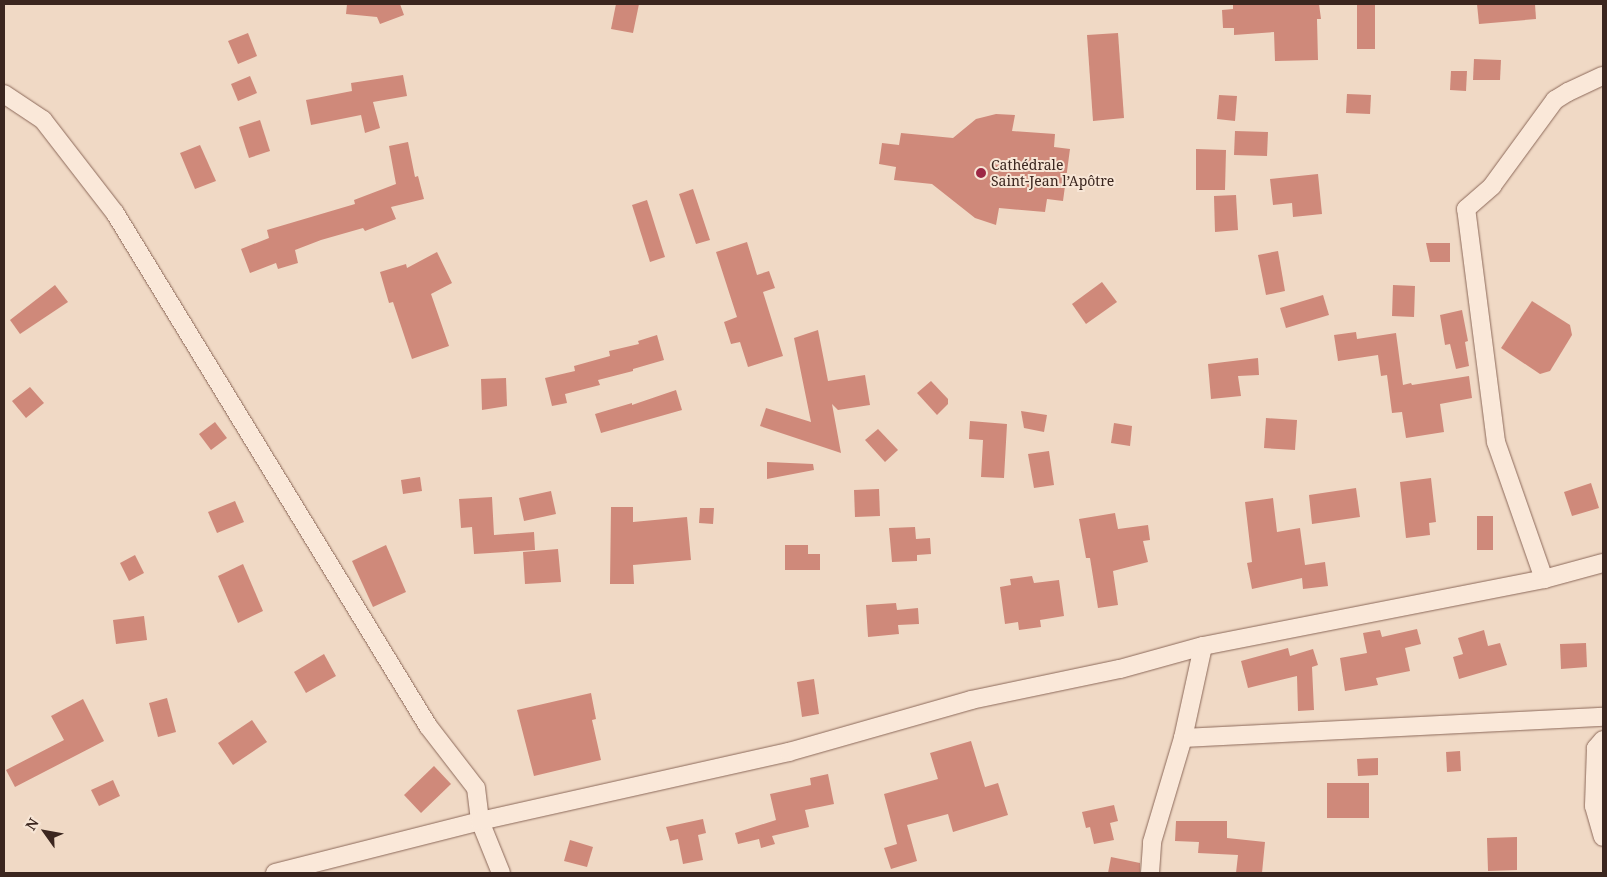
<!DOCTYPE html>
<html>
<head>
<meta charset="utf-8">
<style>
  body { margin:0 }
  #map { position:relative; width:1607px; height:877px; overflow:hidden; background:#f0d9c5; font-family:"Noto Serif",serif }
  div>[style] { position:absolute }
  .building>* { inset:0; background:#cf897a }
  .roads { filter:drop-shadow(0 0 1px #8c695a) drop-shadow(0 0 1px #8c695a) }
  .street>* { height:18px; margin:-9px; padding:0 9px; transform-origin:9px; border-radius:9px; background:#fae8d9 }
  .dots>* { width:14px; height:14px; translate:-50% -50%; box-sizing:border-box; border:2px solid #f7e5d5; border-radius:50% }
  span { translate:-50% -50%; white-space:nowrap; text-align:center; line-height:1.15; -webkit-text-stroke:4px #f7e5d5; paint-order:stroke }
  .poi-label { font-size:14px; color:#3b261f }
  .left { translate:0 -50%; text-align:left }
  .frame { position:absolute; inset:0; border:5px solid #3b261f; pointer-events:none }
  .north { position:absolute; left:20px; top:807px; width:50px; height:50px; -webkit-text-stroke:4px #f7e5d5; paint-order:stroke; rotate:302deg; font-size:14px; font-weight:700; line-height:20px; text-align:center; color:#3b261f }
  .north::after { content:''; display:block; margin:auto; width:18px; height:22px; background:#3b261f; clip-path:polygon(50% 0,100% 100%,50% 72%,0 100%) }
</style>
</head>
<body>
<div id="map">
  <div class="building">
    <div style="clip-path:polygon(347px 4px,400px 4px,404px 15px,380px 24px,377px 17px,346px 14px)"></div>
    <div style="clip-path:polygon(616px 4px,639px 4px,633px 33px,611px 29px)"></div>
    <div style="clip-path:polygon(1233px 4px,1319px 4px,1321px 19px,1317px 19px,1318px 60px,1275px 61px,1274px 32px,1234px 35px,1234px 28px,1223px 28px,1222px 10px,1233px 9px)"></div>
    <div style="clip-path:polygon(1357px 4px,1375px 4px,1375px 49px,1357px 49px)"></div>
    <div style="clip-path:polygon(1477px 4px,1535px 4px,1536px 19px,1479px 24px)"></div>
    <div style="clip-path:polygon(248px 33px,257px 56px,238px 64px,228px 41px)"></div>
    <div style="clip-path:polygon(1118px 33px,1124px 118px,1093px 121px,1087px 35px)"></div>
    <div style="clip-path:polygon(1474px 59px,1501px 60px,1500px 80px,1473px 80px)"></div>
    <div style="clip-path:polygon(1451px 71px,1467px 71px,1466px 91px,1450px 90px)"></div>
    <div style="clip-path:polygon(403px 75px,407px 96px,373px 102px,380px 128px,365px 133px,361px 115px,311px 125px,306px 100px,352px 91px,351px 83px)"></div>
    <div style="clip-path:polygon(250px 76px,257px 93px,238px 101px,231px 84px)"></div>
    <div style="clip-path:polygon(1347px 94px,1371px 95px,1370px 114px,1346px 113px)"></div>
    <div style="clip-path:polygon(1219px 95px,1237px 96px,1235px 121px,1217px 119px)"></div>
    <div style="clip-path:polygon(996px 114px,1015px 115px,1012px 131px,1055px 134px,1054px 147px,1070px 149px,1063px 201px,1047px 199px,1045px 212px,999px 208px,996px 225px,975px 218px,932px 184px,894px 180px,896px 167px,879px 164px,882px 143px,899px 145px,901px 133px,953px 138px,976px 119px)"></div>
    <div style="clip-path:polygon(260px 120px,270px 151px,249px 158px,239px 127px)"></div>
    <div style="clip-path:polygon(1235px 131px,1268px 132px,1267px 156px,1234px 155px)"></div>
    <div style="clip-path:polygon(408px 142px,415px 177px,418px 176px,424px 199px,391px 207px,396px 219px,365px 231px,363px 228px,321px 240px,295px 250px,298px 263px,278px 269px,276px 263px,250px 273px,241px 249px,269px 238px,267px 230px,355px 204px,354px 200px,396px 184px,389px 146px)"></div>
    <div style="clip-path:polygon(200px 145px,216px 181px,195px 189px,180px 153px)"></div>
    <div style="clip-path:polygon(1196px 149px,1226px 150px,1225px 190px,1196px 190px)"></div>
    <div style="clip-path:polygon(1318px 174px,1322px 214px,1293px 217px,1292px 203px,1273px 205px,1270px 179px)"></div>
    <div style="clip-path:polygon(693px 189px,710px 240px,696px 244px,679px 194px)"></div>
    <div style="clip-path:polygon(1236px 195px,1238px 230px,1215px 232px,1214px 196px)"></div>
    <div style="clip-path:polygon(647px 200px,665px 257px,650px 262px,632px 205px)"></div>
    <div style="clip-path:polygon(747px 242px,757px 275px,769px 271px,775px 288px,763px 292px,783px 356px,748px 367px,740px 342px,731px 344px,724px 322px,737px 317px,716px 252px)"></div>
    <div style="clip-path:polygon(1426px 243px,1450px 243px,1450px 262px,1430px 262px)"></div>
    <div style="clip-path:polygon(1278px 251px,1285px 291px,1266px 295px,1258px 255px)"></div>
    <div style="clip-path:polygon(437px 252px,452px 283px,431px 294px,449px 346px,412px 359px,393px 302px,389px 303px,380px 272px,406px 264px,407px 268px)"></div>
    <div style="clip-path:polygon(1102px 282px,1117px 302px,1086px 324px,1072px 304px)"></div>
    <div style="clip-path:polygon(55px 285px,68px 302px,20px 334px,10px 320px)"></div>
    <div style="clip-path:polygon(1393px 285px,1415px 286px,1414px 317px,1392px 316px)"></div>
    <div style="clip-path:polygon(1323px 295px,1329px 315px,1286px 328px,1280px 308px)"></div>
    <div style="clip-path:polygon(1532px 301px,1570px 325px,1572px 335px,1550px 371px,1540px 374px,1501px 348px)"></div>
    <div style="clip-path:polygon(1462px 310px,1468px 341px,1465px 342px,1469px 366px,1456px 369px,1450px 344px,1445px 345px,1440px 315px)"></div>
    <div style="clip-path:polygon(818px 330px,828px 381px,865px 375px,870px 405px,838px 410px,832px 404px,841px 453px,760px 426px,766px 408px,811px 422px,794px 338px)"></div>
    <div style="clip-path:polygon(1356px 332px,1357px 339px,1396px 333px,1403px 385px,1411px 383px,1412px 385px,1469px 376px,1472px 398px,1440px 404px,1444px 432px,1406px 438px,1402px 412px,1392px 413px,1387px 375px,1381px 376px,1378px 355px,1338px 361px,1334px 335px)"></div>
    <div style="clip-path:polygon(657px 335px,664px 360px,633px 369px,633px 371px,598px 380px,600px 385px,565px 394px,567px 403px,552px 406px,545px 378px,575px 371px,574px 366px,610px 356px,609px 351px,639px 344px,638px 341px)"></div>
    <div style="clip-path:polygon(1258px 358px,1259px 375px,1238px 376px,1241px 396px,1211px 399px,1208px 364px)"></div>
    <div style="clip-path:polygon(506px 378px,507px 406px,482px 410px,481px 379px)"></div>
    <div style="clip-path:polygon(931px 381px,948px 399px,948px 404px,937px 415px,917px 393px)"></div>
    <div style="clip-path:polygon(30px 387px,44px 403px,26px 418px,12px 401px)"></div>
    <div style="clip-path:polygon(676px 390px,682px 410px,601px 433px,595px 414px,632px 403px,632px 405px)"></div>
    <div style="clip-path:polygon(1021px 411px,1047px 415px,1044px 432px,1024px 428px)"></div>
    <div style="clip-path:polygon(1266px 418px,1297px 420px,1295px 450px,1264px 448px)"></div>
    <div style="clip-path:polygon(970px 421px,1007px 424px,1004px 478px,981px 477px,983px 440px,969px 439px)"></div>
    <div style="clip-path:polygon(215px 422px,227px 438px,211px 450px,199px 434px)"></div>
    <div style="clip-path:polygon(1114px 423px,1132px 426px,1130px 446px,1111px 443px)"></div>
    <div style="clip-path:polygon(878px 429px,898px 450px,885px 462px,865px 440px)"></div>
    <div style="clip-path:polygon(1049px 451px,1054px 485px,1034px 488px,1028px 454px)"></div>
    <div style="clip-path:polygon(767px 462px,813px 464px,814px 470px,767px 479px)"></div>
    <div style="clip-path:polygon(420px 477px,422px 491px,403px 494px,401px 480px)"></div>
    <div style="clip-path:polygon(1431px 478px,1436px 522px,1429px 523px,1430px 535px,1406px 538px,1400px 482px)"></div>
    <div style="clip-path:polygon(1591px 483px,1599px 508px,1572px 516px,1564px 492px)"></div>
    <div style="clip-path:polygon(1356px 488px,1360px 517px,1312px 524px,1309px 495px)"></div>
    <div style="clip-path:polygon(879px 489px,880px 516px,855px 517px,854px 490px)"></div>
    <div style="clip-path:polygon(551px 491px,556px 514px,524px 521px,519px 498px)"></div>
    <div style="clip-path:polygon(492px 497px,494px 535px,534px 532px,535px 550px,474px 554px,472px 527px,461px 528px,459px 499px)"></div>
    <div style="clip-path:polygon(1273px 498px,1277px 532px,1300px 528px,1305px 565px,1325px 562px,1328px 586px,1303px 589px,1302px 578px,1252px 589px,1247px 563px,1252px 562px,1245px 502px)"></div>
    <div style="clip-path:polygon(235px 501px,244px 522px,217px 533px,208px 512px)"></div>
    <div style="clip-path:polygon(611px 507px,633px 507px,633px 522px,687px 517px,691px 560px,633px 565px,634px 584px,610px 584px)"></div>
    <div style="clip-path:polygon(700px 508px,714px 508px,713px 524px,699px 523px)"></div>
    <div style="clip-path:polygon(1115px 513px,1118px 529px,1148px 525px,1150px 540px,1143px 541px,1148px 562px,1113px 571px,1118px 605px,1098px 608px,1090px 558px,1086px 558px,1079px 519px)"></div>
    <div style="clip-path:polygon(1477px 516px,1493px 516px,1493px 550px,1477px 550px)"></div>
    <div style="clip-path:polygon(915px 527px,916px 539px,930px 538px,931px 554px,917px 555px,917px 561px,892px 562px,889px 528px)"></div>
    <div style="clip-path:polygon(386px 545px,406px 592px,373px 607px,352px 561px)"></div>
    <div style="clip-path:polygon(785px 545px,808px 545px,808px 554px,820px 554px,820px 570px,785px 570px)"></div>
    <div style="clip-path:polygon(558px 549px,561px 582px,525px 584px,523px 552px)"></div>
    <div style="clip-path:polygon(135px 555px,144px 573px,129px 581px,120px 563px)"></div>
    <div style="clip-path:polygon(243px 564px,263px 611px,238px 623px,218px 576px)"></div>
    <div style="clip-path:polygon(1032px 576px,1034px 583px,1059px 580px,1064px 616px,1040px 620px,1041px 627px,1019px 630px,1018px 622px,1005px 624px,1000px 587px,1011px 585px,1010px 579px)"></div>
    <div style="clip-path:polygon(896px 603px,897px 610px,918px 608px,919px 624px,898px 625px,899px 634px,868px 637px,866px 605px)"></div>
    <div style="clip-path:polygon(144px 616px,147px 640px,116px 644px,113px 620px)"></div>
    <div style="clip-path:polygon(1417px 629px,1421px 644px,1405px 648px,1410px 671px,1376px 678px,1378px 685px,1345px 691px,1340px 658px,1367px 653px,1363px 633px,1380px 630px,1382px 637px)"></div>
    <div style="clip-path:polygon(1484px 630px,1488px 646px,1500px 643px,1507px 665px,1459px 679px,1453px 657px,1463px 654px,1458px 638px)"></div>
    <div style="clip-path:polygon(1586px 643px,1587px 667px,1561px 669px,1560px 644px)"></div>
    <div style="clip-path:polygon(1288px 648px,1290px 656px,1313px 649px,1318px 665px,1312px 667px,1314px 710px,1298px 711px,1297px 676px,1248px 688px,1241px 661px)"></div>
    <div style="clip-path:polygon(324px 654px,336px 676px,306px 693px,294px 672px)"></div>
    <div style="clip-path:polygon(814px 679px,819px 714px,802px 717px,797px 682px)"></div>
    <div style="clip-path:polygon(591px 693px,596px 719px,592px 720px,601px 760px,534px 776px,517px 710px)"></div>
    <div style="clip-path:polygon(167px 698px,176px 732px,158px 737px,149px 703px)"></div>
    <div style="clip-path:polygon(83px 699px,104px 741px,15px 787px,6px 770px,64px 740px,51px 716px)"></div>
    <div style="clip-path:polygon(252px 720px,267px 742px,233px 765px,218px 743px)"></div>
    <div style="clip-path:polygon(971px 741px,985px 787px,998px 783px,1008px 815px,953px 832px,948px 814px,907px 825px,917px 861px,891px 869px,884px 848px,897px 844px,884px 794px,938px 779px,930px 753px)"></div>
    <div style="clip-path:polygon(1460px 751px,1461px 771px,1447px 772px,1446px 752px)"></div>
    <div style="clip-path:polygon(1378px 758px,1378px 775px,1358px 776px,1357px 759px)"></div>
    <div style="clip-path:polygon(434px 766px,451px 784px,421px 813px,404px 795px)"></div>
    <div style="clip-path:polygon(828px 774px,834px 804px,805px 810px,809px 827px,772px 836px,775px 844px,761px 848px,759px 839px,738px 844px,735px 833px,776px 820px,770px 794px,811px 785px,810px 778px)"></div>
    <div style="clip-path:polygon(113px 780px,120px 796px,99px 806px,91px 790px)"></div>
    <div style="clip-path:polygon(1327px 783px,1369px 783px,1369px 818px,1327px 818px)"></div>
    <div style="clip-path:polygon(1114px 805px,1118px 821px,1110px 823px,1114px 840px,1094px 844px,1090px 827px,1086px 828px,1082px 812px)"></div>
    <div style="clip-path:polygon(703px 819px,706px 833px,698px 835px,703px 860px,683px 864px,678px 839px,670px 841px,666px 827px)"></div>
    <div style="clip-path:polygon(1176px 821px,1227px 821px,1227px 838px,1265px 842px,1262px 873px,1236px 873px,1238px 855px,1198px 853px,1199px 842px,1175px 841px)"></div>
    <div style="clip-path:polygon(1517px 837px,1517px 870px,1488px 871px,1487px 838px)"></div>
    <div style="clip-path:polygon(570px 840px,593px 847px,587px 867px,564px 861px)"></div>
    <div style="clip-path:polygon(1111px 857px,1140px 863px,1140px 873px,1108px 873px)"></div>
  </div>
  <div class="roads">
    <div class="street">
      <div style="left:4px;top:94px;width:47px;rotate:33.7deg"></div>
      <div style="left:43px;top:120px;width:118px;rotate:52.3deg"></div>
      <div style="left:115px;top:213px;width:601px;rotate:58.61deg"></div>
      <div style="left:428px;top:726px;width:78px;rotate:52.3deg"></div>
      <div style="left:476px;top:788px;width:33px;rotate:83deg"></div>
      <div style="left:480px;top:821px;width:56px;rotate:68deg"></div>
      <div style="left:1544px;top:579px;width:145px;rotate:-109.3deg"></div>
      <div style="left:1496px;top:442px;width:235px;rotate:-97.3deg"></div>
      <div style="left:1466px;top:209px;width:35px;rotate:-41deg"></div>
      <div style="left:1492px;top:186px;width:107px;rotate:-53.8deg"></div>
      <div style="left:1555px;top:100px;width:15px;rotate:-32deg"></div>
      <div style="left:1568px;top:92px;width:38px;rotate:-25deg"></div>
      <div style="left:1183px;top:738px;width:421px;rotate:-2.9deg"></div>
      <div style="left:1603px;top:740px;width:11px;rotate:131deg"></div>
      <div style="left:1596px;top:748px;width:58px;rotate:92deg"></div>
      <div style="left:1594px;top:806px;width:32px;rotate:74deg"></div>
      <div style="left:275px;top:873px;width:211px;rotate:-14.2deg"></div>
      <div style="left:480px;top:821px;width:317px;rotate:-12.6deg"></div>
      <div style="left:789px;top:752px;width:189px;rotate:-15.9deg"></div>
      <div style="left:971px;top:700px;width:152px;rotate:-11.8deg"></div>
      <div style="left:1120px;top:669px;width:86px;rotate:-15.5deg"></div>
      <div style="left:1203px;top:646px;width:348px;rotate:-11.1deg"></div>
      <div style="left:1544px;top:579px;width:61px;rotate:-15.2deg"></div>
      <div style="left:1150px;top:873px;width:31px;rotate:-86deg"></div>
      <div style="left:1152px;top:842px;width:109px;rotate:-73.4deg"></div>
      <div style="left:1183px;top:738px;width:94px;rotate:-77.7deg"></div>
    </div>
  </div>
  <div class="dots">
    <div style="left:981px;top:173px;background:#9d2845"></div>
  </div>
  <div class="poi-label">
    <span class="left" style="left:991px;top:173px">Cathédrale<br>Saint-Jean l’Apôtre</span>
  </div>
  <div class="frame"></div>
  <div class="north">N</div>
</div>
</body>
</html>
